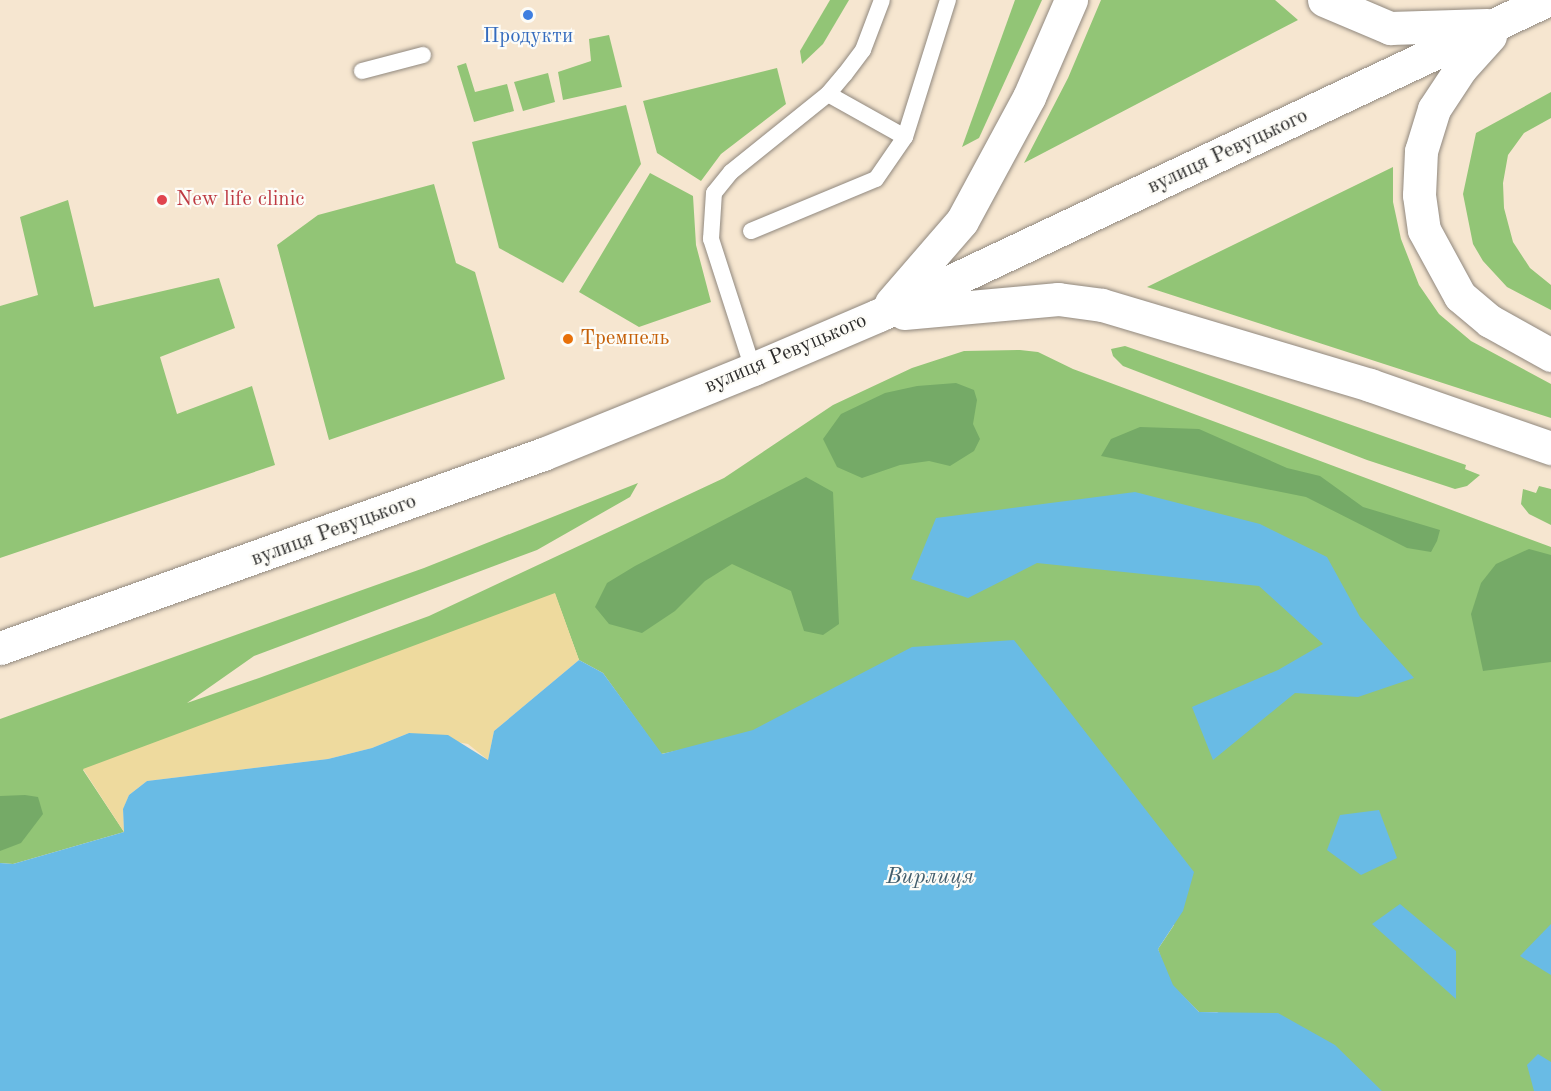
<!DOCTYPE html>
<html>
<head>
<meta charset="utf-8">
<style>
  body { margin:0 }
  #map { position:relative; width:1551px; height:1091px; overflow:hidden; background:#f6e6d0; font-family:"Old Standard TT",serif }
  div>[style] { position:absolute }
  .green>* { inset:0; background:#92c576 }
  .forest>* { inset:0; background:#75aa67 }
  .sand>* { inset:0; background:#eeda9e }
  .water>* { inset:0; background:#69bbe5 }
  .roads { filter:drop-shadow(0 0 2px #90887e) drop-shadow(0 0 2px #90887e) }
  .service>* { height:16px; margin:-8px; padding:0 8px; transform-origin:8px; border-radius:8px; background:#fff }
  .tertiary>* { height:33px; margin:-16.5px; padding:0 16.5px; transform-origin:16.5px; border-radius:16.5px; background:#fff }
  .dots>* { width:16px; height:16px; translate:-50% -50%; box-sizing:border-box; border:3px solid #fdfcf7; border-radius:50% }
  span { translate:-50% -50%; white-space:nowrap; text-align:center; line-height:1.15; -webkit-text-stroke:4.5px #fdfcf7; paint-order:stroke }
  .shop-label { font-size:21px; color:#366cbe }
  .street-label { font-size:21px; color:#2b2b2b }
  .health-label { font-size:21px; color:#be3a42 }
  .left { translate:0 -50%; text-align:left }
  .food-label { font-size:21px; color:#c56008 }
  .water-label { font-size:22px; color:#415d6c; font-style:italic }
</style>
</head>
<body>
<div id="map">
  <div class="green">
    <div style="clip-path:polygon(830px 0,849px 0,823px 44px,802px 64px,800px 51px)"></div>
    <div style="clip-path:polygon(1015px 0,1042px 0,979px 138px,962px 147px)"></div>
    <div style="clip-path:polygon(1101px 0,1275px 0,1298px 20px,1024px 163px,1068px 78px)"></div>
    <div style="clip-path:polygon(609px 35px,622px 87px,563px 100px,558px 72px,591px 61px,589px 39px)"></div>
    <div style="clip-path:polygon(466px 63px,475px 92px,507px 84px,514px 111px,474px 122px,457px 66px)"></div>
    <div style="clip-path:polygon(777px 68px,786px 104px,721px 154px,701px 181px,657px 153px,643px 101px)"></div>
    <div style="clip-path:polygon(548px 73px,555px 102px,523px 111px,514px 82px)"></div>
    <div style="clip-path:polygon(1551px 92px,1551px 118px,1524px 133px,1508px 155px,1503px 183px,1504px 208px,1513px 242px,1530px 268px,1551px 285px,1551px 310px,1507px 287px,1483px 261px,1473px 244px,1463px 194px,1476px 133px)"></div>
    <div style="clip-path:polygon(626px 105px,641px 164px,563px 283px,499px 248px,472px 142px)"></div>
    <div style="clip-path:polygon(1393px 167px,1393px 202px,1401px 239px,1419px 285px,1439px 314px,1471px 341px,1551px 384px,1551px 418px,1147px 287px)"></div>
    <div style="clip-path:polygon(650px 173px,693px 196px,696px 245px,711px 302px,639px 327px,579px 292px)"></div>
    <div style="clip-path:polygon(434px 184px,456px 263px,475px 272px,505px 379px,329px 440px,277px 245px,318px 215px)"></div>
    <div style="clip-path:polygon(68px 200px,94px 307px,219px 278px,235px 328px,160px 357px,177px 414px,252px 386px,275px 465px,0 558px,0 306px,38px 295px,20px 217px)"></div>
    <div style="clip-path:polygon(1125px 346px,1466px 465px,1465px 469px,1480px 475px,1467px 486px,1455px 489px,1367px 460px,1123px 366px,1113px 356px,1111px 349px)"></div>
    <div style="clip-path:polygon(1020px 350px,1038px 352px,1073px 369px,1551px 547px,1551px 1091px,1346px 1091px,1217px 1012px,1199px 1012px,1169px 982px,1158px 949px,1174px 925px,795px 726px,661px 754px,603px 673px,579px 660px,555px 594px,83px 770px,124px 832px,13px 864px,0 863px,0 719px,424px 568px,638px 483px,630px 497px,537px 550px,254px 656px,187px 703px,259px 678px,429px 616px,724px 478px,833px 405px,912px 368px,964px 351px)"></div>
    <div style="clip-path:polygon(1539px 486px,1551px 489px,1551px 525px,1529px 514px,1521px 504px,1523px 489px,1536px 493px)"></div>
  </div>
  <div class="forest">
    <div style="clip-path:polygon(956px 383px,974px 390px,977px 400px,973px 424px,980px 439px,974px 451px,950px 466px,929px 461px,900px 465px,862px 478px,837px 467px,823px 439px,841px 414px,885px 393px,917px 386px)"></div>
    <div style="clip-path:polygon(1140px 427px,1199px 429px,1287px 468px,1320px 476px,1363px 507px,1440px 530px,1437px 541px,1431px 552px,1407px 548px,1306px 497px,1101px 456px,1111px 439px)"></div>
    <div style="clip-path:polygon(806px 477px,833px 492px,839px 624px,823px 635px,804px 631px,791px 591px,732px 564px,705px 581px,675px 611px,642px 633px,609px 624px,595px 607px,607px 583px,635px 566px)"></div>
    <div style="clip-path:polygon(1529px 549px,1551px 555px,1551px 662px,1483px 671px,1471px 614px,1481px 583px,1496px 564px)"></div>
    <div style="clip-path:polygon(25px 795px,38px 797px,43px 814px,21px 843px,0 851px,0 796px)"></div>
  </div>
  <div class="sand">
    <div style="clip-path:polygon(555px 593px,579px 660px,494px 731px,488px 760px,468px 744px,409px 733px,372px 748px,328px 759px,147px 781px,129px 795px,123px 810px,124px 832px,83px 769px)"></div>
  </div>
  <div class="water">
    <div style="clip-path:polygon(1135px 492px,1260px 524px,1327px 557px,1360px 617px,1414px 678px,1358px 697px,1295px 693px,1213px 760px,1192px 707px,1278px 670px,1323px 644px,1259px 586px,1037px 563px,968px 598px,911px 579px,936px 518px)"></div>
    <div style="clip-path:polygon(1014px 640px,1194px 872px,1183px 911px,1158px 949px,1173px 985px,1199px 1012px,1278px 1013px,1335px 1045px,1382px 1091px,0 1091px,0 863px,13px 864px,124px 832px,123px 809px,129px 795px,147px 781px,328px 759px,372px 748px,409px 733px,448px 735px,488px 760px,494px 731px,579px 660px,603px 673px,662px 754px,753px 730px,912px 647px)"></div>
    <div style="clip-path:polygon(1379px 810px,1397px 858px,1361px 875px,1327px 850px,1340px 815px)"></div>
    <div style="clip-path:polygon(1400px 904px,1456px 951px,1456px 999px,1372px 924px)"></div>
    <div style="clip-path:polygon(1551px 924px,1551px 975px,1520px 956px)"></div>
    <div style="clip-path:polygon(1538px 1054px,1551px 1062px,1551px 1091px,1534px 1091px,1527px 1065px)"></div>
  </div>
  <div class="roads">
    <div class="service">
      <div style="left:362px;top:71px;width:63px;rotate:-14.7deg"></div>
      <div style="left:828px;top:94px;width:88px;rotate:29.2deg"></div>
      <div style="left:905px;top:137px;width:144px;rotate:-72.6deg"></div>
      <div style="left:751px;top:231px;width:135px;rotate:-22.6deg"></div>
      <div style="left:876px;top:179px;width:51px;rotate:-55.4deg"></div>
      <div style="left:753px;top:369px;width:137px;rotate:-107.9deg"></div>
      <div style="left:711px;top:239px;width:46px;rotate:-86.3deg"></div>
      <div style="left:714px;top:193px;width:27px;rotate:-51deg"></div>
      <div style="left:731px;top:172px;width:124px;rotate:-38.8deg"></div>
      <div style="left:828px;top:94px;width:26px;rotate:-50deg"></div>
      <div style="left:845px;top:74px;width:30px;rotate:-53deg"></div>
      <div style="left:863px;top:50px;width:53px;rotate:-69.2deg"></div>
    </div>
    <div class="tertiary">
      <div style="left:1324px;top:0;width:72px;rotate:23deg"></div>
      <div style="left:1390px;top:28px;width:97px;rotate:-1.8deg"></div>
      <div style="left:1490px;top:36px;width:43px;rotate:132.2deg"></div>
      <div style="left:1461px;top:68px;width:49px;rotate:123.4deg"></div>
      <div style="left:1434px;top:109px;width:44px;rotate:107.2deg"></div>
      <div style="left:1421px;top:151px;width:44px;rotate:92.6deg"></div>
      <div style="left:1419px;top:195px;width:35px;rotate:82deg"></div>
      <div style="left:1424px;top:230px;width:75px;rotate:61.4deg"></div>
      <div style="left:1460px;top:296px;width:39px;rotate:40deg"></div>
      <div style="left:1490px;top:321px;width:70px;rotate:29.1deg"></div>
      <div style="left:891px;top:303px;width:108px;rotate:-49.1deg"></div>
      <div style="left:962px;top:221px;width:141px;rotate:-61.6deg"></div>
      <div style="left:1029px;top:97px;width:106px;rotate:-66.6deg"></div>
      <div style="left:904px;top:313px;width:155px;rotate:-5.2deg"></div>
      <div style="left:1058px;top:299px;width:44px;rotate:7.8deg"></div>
      <div style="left:1102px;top:305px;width:280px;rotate:16.6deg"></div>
      <div style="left:1370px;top:385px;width:192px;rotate:19.2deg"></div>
      <div style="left:0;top:648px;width:577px;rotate:-19.66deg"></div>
      <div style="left:543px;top:454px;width:227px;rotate:-22deg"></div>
      <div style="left:753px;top:369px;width:137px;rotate:-23.2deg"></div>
      <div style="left:879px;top:315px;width:739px;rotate:-25.25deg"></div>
    </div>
  </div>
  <div class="dots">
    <div style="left:528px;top:15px;background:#3f7fe0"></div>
    <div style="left:162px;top:200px;background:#e0444e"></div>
    <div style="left:568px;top:339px;background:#e8710a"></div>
  </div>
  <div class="shop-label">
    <span style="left:528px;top:37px">Продукти</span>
  </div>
  <div class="street-label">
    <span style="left:1228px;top:152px;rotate:-25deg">вулиця Ревуцького</span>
    <span style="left:786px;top:354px;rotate:-23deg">вулиця Ревуцького</span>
    <span style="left:334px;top:531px;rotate:-20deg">вулиця Ревуцького</span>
  </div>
  <div class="health-label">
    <span class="left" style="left:176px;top:200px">New life clinic</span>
  </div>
  <div class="food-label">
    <span class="left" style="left:580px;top:339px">Тремпель</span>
  </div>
  <div class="water-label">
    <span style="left:930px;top:878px">Вирлиця</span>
  </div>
</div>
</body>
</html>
